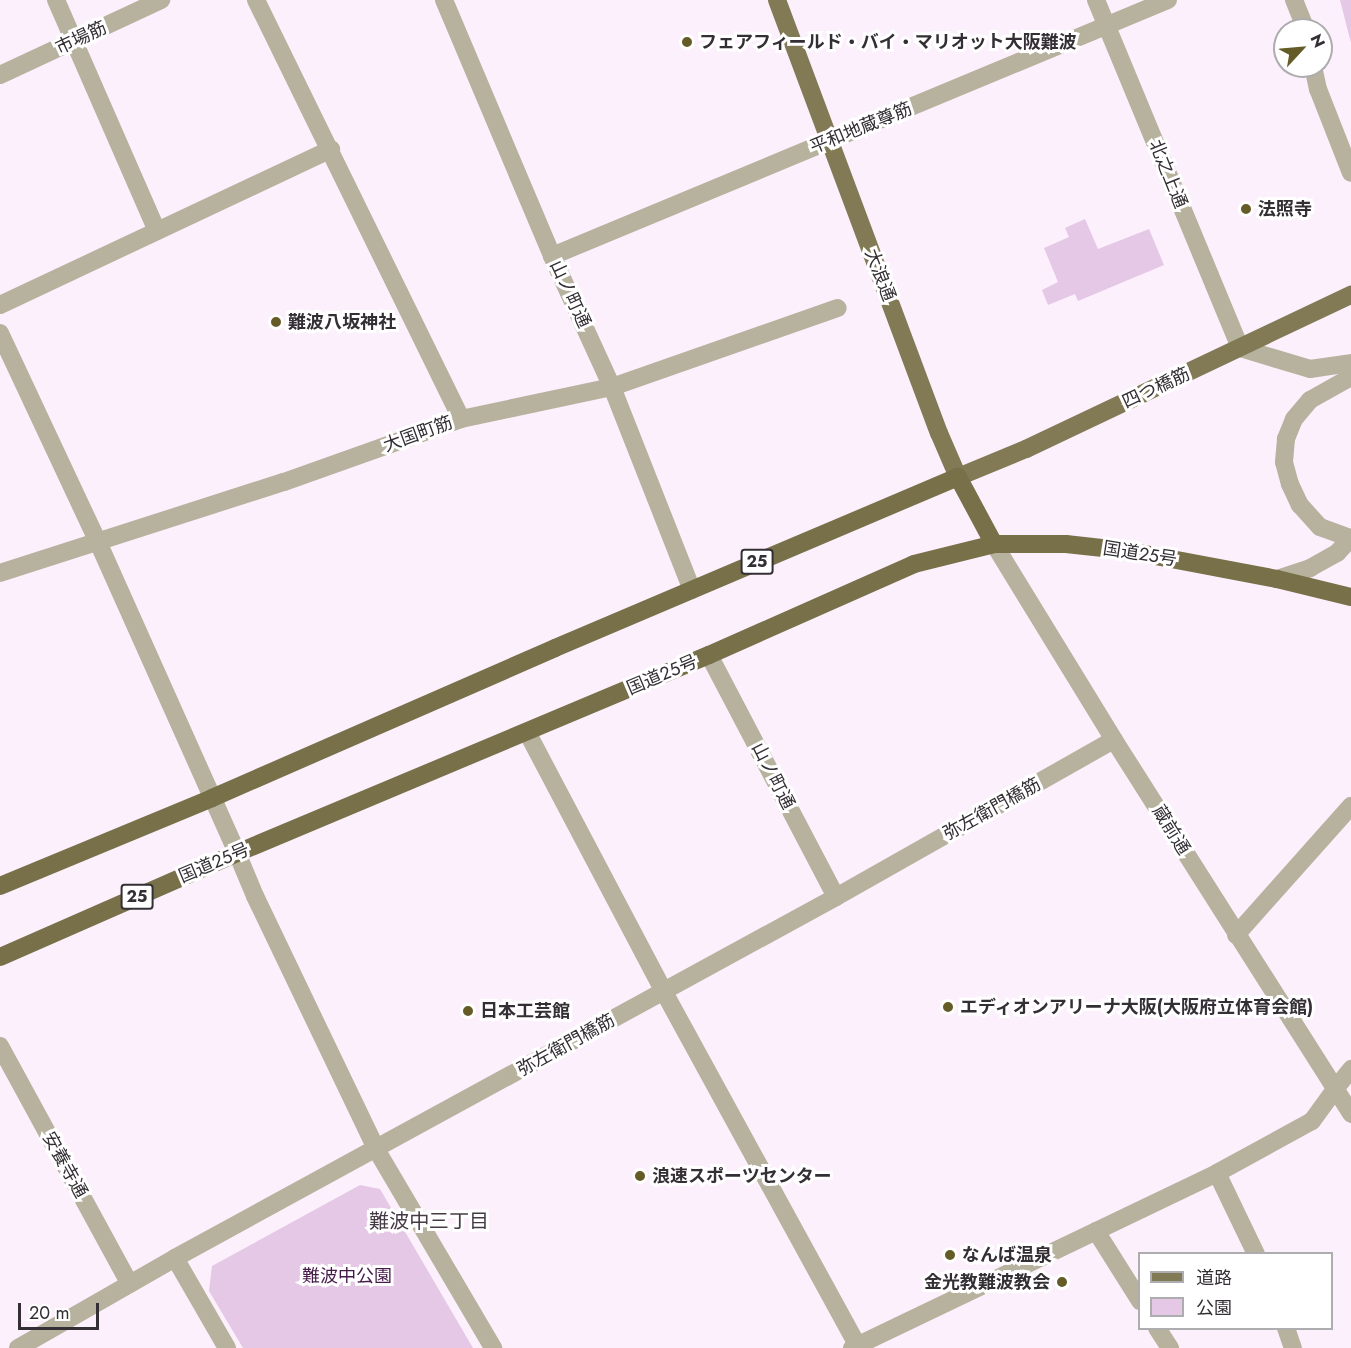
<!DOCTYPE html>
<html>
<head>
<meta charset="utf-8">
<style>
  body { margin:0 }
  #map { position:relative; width:1351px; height:1348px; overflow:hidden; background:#fcf0fd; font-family:Jost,"Noto Sans JP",sans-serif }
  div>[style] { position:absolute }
  .green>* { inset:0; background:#e4c8e6 }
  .minor>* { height:18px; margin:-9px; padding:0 9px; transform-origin:9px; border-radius:9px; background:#b6b29e }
  .tertiary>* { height:18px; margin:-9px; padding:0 9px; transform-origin:9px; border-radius:9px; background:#b6b29e }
  .primary>* { height:18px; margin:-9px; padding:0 9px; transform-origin:9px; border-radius:9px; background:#827a55 }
  .trunk>* { height:18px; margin:-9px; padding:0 9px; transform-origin:9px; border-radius:9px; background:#787048 }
  .dots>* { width:16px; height:16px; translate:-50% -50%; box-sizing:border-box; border:3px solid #fff; border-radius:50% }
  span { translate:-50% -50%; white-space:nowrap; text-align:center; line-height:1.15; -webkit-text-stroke:6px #fff; paint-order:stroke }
  .shield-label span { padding:2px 4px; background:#fff; border:2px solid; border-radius:4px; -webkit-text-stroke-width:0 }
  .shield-label { font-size:16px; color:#332f34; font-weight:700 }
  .street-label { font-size:18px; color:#332f34 }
  .poi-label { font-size:18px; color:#332f34; font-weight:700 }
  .left { translate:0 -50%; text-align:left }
  .right { translate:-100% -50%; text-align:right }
  .park-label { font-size:18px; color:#451b49 }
  .neighbourhood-label { font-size:20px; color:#443b45 }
  .legend { position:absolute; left:1138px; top:1252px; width:195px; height:78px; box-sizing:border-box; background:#fff; border:2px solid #adacae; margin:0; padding:8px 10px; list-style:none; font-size:18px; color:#332f34 }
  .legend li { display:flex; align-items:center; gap:12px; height:30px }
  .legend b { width:30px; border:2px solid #adacae }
  .north { position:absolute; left:1273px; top:18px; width:60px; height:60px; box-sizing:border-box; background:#fff; border:2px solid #adacae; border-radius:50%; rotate:64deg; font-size:16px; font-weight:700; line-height:24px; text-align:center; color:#332f34 }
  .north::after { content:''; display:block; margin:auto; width:21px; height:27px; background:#645b27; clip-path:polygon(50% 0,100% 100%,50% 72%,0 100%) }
  .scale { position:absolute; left:18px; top:1303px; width:81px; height:27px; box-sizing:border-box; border:3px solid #332f34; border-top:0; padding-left:8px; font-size:18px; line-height:21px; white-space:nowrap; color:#332f34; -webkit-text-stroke:4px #fff; paint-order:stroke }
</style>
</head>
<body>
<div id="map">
  <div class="green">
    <div style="clip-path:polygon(1340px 0,1351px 0,1351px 43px)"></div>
    <div style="clip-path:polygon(1085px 219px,1098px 249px,1149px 229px,1164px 265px,1078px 301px,1075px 294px,1048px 305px,1042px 290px,1058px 282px,1044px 248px,1069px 237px,1065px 228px)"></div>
    <div style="clip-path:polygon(360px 1185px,380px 1189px,473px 1348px,243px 1348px,209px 1291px,212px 1266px)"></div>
  </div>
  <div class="minor">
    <div style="left:1294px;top:0;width:32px;rotate:68deg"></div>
    <div style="left:1313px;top:66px;width:24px;rotate:78deg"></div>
    <div style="left:1318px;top:89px;width:90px;rotate:68.6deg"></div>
    <div style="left:0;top:305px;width:366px;rotate:-25.2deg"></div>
    <div style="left:1240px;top:348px;width:73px;rotate:16.7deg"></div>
    <div style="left:1310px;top:369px;width:41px;rotate:-8.3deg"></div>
    <div style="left:1351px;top:377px;width:47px;rotate:150.7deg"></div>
    <div style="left:1310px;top:400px;width:25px;rotate:130deg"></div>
    <div style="left:1294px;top:419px;width:22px;rotate:112deg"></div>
    <div style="left:1286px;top:439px;width:23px;rotate:95deg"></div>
    <div style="left:1284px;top:462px;width:23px;rotate:75deg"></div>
    <div style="left:1290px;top:484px;width:23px;rotate:65deg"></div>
    <div style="left:1300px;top:505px;width:30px;rotate:48deg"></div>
    <div style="left:1320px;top:527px;width:33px;rotate:20deg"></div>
    <div style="left:0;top:573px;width:298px;rotate:-17.8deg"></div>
    <div style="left:284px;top:482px;width:188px;rotate:-19.6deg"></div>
    <div style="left:461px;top:419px;width:154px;rotate:-12deg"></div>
    <div style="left:612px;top:387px;width:239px;rotate:-19.3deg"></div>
    <div style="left:1277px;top:579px;width:35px;rotate:-18deg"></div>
    <div style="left:1310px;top:568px;width:31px;rotate:-29deg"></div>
    <div style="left:1337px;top:553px;width:21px;rotate:-47deg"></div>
    <div style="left:709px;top:655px;width:273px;rotate:62.3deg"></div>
    <div style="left:527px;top:732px;width:294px;rotate:62.2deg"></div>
    <div style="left:664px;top:992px;width:406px;rotate:61.3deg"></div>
    <div style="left:237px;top:853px;width:47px;rotate:67.3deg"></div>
    <div style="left:255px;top:896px;width:280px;rotate:64.4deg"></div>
    <div style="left:376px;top:1149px;width:231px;rotate:59.5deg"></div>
    <div style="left:1236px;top:935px;width:173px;rotate:-48.3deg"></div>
    <div style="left:0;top:1046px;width:271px;rotate:61.4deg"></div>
    <div style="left:1217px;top:1173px;width:90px;rotate:64.3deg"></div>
    <div style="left:175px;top:1258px;width:104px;rotate:60deg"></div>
    <div style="left:1286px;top:1328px;width:21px;rotate:71deg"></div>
    <div style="left:852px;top:1348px;width:405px;rotate:-25.6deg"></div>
    <div style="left:1217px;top:1173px;width:108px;rotate:-28.7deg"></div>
    <div style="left:1312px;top:1121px;width:39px;rotate:-54deg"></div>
  </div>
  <div class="tertiary">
    <div style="left:56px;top:0;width:252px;rotate:66.4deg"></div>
    <div style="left:256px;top:0;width:466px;rotate:63.9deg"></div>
    <div style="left:444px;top:0;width:278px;rotate:67.1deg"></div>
    <div style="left:552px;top:256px;width:144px;rotate:65.4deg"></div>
    <div style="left:612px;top:387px;width:218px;rotate:68.5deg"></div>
    <div style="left:1096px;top:0;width:377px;rotate:67.5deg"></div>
    <div style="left:0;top:75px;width:178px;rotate:-25deg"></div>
    <div style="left:552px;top:256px;width:667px;rotate:-22.57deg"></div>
    <div style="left:0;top:333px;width:231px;rotate:64.9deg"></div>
    <div style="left:98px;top:542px;width:341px;rotate:65.9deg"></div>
    <div style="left:994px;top:544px;width:230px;rotate:58.5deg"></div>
    <div style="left:1114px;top:740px;width:443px;rotate:57.6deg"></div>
    <div style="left:1335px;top:1089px;width:26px;rotate:-51deg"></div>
    <div style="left:1096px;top:1231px;width:83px;rotate:57.8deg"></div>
    <div style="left:1157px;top:1328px;width:24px;rotate:57deg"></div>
    <div style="left:18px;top:1348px;width:181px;rotate:-29.8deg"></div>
    <div style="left:175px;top:1258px;width:753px;rotate:-28.64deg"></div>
    <div style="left:836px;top:897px;width:319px;rotate:-29.5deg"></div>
  </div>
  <div class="primary">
    <div style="left:777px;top:0;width:462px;rotate:69.5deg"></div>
    <div style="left:939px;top:433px;width:48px;rotate:66.6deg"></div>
    <div style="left:958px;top:477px;width:74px;rotate:-22.4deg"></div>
    <div style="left:1026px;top:449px;width:360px;rotate:-25.4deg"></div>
  </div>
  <div class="trunk">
    <div style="left:0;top:886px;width:230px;rotate:-22.5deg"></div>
    <div style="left:212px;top:798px;width:374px;rotate:-23.6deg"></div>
    <div style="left:555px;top:648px;width:438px;rotate:-23deg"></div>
    <div style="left:958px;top:477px;width:76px;rotate:61.8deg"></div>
    <div style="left:0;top:957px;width:259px;rotate:-23.7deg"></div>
    <div style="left:237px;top:853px;width:512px;rotate:-22.76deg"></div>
    <div style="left:709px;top:655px;width:224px;rotate:-23.9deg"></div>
    <div style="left:914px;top:564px;width:82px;rotate:-14deg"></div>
    <div style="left:994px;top:544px;width:72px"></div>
    <div style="left:1066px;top:544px;width:63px;rotate:6.3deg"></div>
    <div style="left:1129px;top:551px;width:151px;rotate:10.7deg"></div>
    <div style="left:1277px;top:579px;width:76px;rotate:13.7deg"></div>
  </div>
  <div class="dots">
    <div style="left:687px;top:42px;background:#645b27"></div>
    <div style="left:1246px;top:209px;background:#645b27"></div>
    <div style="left:276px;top:322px;background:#645b27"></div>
    <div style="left:948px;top:1007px;background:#645b27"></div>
    <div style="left:468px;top:1011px;background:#645b27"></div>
    <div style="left:640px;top:1176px;background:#645b27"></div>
    <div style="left:950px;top:1255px;background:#645b27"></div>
    <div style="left:1062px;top:1282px;background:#645b27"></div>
  </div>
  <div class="shield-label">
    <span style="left:757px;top:562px">25</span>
    <span style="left:137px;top:897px">25</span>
  </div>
  <div class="street-label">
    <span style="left:81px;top:38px;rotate:-25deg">市場筋</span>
    <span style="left:861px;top:128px;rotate:-22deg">平和地蔵尊筋</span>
    <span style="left:1168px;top:174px;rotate:68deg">北之上通</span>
    <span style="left:880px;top:275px;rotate:69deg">大浪通</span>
    <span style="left:570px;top:294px;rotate:65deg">山ノ町通</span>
    <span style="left:1156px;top:388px;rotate:-25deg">四つ橋筋</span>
    <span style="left:418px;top:434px;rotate:-20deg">大国町筋</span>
    <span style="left:1140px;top:554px;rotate:9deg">国道25号</span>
    <span style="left:662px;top:675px;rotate:-23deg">国道25号</span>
    <span style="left:773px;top:776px;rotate:63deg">山ノ町通</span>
    <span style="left:992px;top:809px;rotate:-29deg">弥左衛門橋筋</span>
    <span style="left:1171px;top:830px;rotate:58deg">蔵前通</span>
    <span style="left:214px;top:863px;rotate:-23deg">国道25号</span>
    <span style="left:566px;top:1045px;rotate:-29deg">弥左衛門橋筋</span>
    <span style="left:65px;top:1165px;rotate:61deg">安養寺通</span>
  </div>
  <div class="poi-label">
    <span class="left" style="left:699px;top:42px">フェアフィールド・バイ・マリオット大阪難波</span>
    <span class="left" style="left:1258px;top:209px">法照寺</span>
    <span class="left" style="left:288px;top:322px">難波八坂神社</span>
    <span class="left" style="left:960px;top:1007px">エディオンアリーナ大阪(大阪府立体育会館)</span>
    <span class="left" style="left:480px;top:1011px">日本工芸館</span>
    <span class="left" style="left:652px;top:1176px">浪速スポーツセンター</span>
    <span class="left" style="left:962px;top:1255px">なんば温泉</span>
    <span class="right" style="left:1050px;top:1282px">金光教難波教会</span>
  </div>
  <div class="park-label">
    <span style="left:347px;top:1276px">難波中公園</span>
  </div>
  <div class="neighbourhood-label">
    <span style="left:429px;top:1221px">難波中三丁目</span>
  </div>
  <ul class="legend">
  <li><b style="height:8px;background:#827a55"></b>道路</li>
  <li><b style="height:16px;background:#e4c8e6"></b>公園</li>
  </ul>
  <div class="north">N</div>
  <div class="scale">20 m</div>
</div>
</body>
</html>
